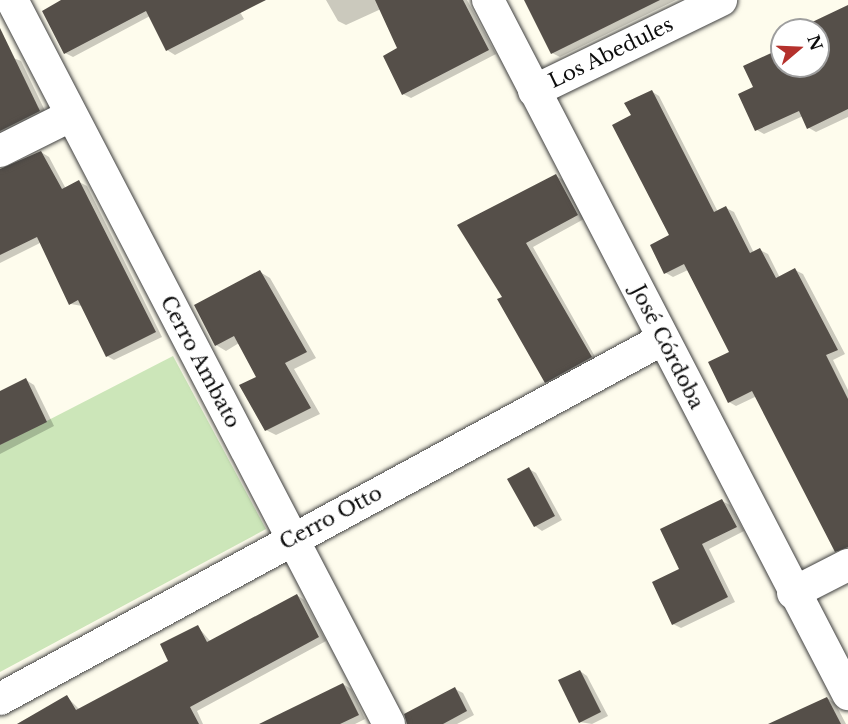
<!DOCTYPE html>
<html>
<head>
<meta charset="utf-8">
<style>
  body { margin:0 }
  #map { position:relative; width:848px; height:724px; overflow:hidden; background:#fefced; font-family:"Libre Baskerville",serif }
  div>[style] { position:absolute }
  .green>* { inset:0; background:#cce6b9 }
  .shadow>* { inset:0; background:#0003 }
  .building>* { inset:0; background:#554f49 }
  .roads { filter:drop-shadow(0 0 2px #404040) drop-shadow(0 0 2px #404040) }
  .street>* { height:32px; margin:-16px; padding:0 16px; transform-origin:16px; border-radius:16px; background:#fff }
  span { translate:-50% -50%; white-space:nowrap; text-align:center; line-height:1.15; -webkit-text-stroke:6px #fff; paint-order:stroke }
  .street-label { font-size:20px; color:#0d0d0d }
  .north { position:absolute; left:770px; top:18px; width:60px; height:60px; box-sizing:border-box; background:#fff; border:2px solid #9e9e9e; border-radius:50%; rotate:71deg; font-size:16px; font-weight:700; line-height:24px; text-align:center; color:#0d0d0d }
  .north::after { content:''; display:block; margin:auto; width:21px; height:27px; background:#b5312c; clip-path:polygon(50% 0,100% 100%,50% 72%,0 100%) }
</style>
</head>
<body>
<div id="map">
  <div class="green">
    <div style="clip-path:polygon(173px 356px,266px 529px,0 672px,0 445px)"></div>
  </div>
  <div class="shadow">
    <div style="clip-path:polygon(65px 0,233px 0,244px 19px,175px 55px,167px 50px,150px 16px,73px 57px,65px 53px)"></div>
    <div style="clip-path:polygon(326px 0,467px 0,496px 54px,411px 98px,403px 94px,399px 49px,381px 9px,346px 25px,338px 21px)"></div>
    <div style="clip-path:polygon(525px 0,676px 0,560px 57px,552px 53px)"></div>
    <div style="clip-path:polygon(848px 6px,848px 117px,816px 132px,809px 128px,803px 116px,764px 134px,757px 130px,755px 87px,782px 49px,782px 66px,818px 66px,818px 30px,813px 30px)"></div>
    <div style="clip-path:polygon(0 53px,21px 61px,47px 115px,0 139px)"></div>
    <div style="clip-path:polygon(651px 91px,659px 96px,718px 212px,726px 208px,734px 212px,754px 253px,760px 250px,768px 254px,780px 278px,795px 270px,803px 274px,845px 354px,833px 360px,848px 390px,848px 553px,843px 555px,836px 550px,757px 396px,736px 406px,729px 402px,731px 352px,688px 270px,673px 277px,666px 273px,671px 236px,633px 116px)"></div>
    <div style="clip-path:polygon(41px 152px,49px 157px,66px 189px,79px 182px,87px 186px,162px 337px,114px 360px,107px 356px,82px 306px,71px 304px,42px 242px,0 263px,0 170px)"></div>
    <div style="clip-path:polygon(556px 176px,563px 180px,584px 219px,533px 247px,598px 362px,554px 386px,546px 381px,504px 297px,459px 226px)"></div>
    <div style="clip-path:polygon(260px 272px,270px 278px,316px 358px,294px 369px,320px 414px,276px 435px,266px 430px,258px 378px,239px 343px,226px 351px,216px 345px)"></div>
    <div style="clip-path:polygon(26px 380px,34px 385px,54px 426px,0 454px,0 392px)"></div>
    <div style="clip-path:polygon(529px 469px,536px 473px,562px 520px,542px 531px,535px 526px)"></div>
    <div style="clip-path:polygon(722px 501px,730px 505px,744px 531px,709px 549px,735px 602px,681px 628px,673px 624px,681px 569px)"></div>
    <div style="clip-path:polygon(297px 595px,304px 600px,326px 641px,197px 711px,203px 724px,17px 724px,67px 697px,80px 710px,170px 661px,198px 627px,211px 642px)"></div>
    <div style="clip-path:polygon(580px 671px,587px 676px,608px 716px,592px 724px,580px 722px)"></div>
    <div style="clip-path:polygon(343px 684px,351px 689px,365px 719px,355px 724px,274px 724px)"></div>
    <div style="clip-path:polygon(455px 689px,463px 693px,474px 715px,457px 724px,411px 724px)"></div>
    <div style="clip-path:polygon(827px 698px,835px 703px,846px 724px,771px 724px)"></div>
  </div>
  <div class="building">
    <div style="clip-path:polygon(61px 0,266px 0,166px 51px,146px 11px,64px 54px,42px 11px)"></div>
    <div style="clip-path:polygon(375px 0,463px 0,489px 50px,402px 95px,383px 56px,397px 48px)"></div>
    <div style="clip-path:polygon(524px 0,660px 0,551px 54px)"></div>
    <div style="clip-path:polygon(848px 5px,848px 109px,807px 129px,799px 111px,755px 131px,738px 94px,753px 87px,743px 66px,782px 48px,782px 66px,818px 66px,818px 30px,811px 30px,808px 24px)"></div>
    <div style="clip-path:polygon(0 28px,40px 111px,0 131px)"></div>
    <div style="clip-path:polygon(652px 90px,714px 212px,726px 206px,750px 253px,760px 248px,776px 278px,795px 268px,838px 350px,826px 355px,848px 399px,848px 547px,835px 552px,752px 391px,728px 403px,708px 362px,729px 352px,684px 264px,664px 274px,650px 245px,669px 235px,612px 125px,631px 115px,624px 103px)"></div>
    <div style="clip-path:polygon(41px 151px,62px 189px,79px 180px,156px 332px,106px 357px,78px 300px,69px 305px,37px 237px,0 255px,0 169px)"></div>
    <div style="clip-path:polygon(556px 174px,578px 215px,526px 243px,592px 357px,545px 383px,497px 299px,502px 297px,457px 225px)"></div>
    <div style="clip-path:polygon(260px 270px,307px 352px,285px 363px,311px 408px,265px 431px,239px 385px,256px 377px,234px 336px,215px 346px,194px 305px)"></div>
    <div style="clip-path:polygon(26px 378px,47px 422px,0 445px,0 391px)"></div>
    <div style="clip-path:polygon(529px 467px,555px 516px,534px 527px,507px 479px)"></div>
    <div style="clip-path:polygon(722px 499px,737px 527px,702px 544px,728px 597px,672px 625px,652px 582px,679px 569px,660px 529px)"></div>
    <div style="clip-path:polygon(297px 594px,319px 637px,190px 707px,199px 724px,17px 724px,67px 695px,76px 710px,168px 661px,160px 644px,198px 625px,207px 642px)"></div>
    <div style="clip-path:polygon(580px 670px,601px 712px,579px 723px,558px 680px)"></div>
    <div style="clip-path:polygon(343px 683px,359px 715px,340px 724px,259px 724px)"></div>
    <div style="clip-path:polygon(455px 687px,467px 711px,443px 724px,407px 724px,404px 714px)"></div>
    <div style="clip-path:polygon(827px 697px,841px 724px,768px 724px)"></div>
  </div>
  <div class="roads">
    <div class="street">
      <div style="left:12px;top:0;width:816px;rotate:62.49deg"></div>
      <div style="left:488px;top:0;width:782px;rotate:62.58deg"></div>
      <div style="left:534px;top:91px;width:208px;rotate:-25.9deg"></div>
      <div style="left:0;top:151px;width:78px;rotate:-26.6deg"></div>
      <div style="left:793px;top:593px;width:62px;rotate:-27deg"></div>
      <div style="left:0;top:699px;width:754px;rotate:-28.5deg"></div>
    </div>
  </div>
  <div class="street-label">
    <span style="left:611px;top:53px;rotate:-26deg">Los Abedules</span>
    <span style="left:667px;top:347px;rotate:63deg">José Córdoba</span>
    <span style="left:200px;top:362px;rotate:62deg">Cerro Ambato</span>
    <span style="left:331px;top:518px;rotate:-28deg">Cerro Otto</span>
  </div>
  <div class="north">N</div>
</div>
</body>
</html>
